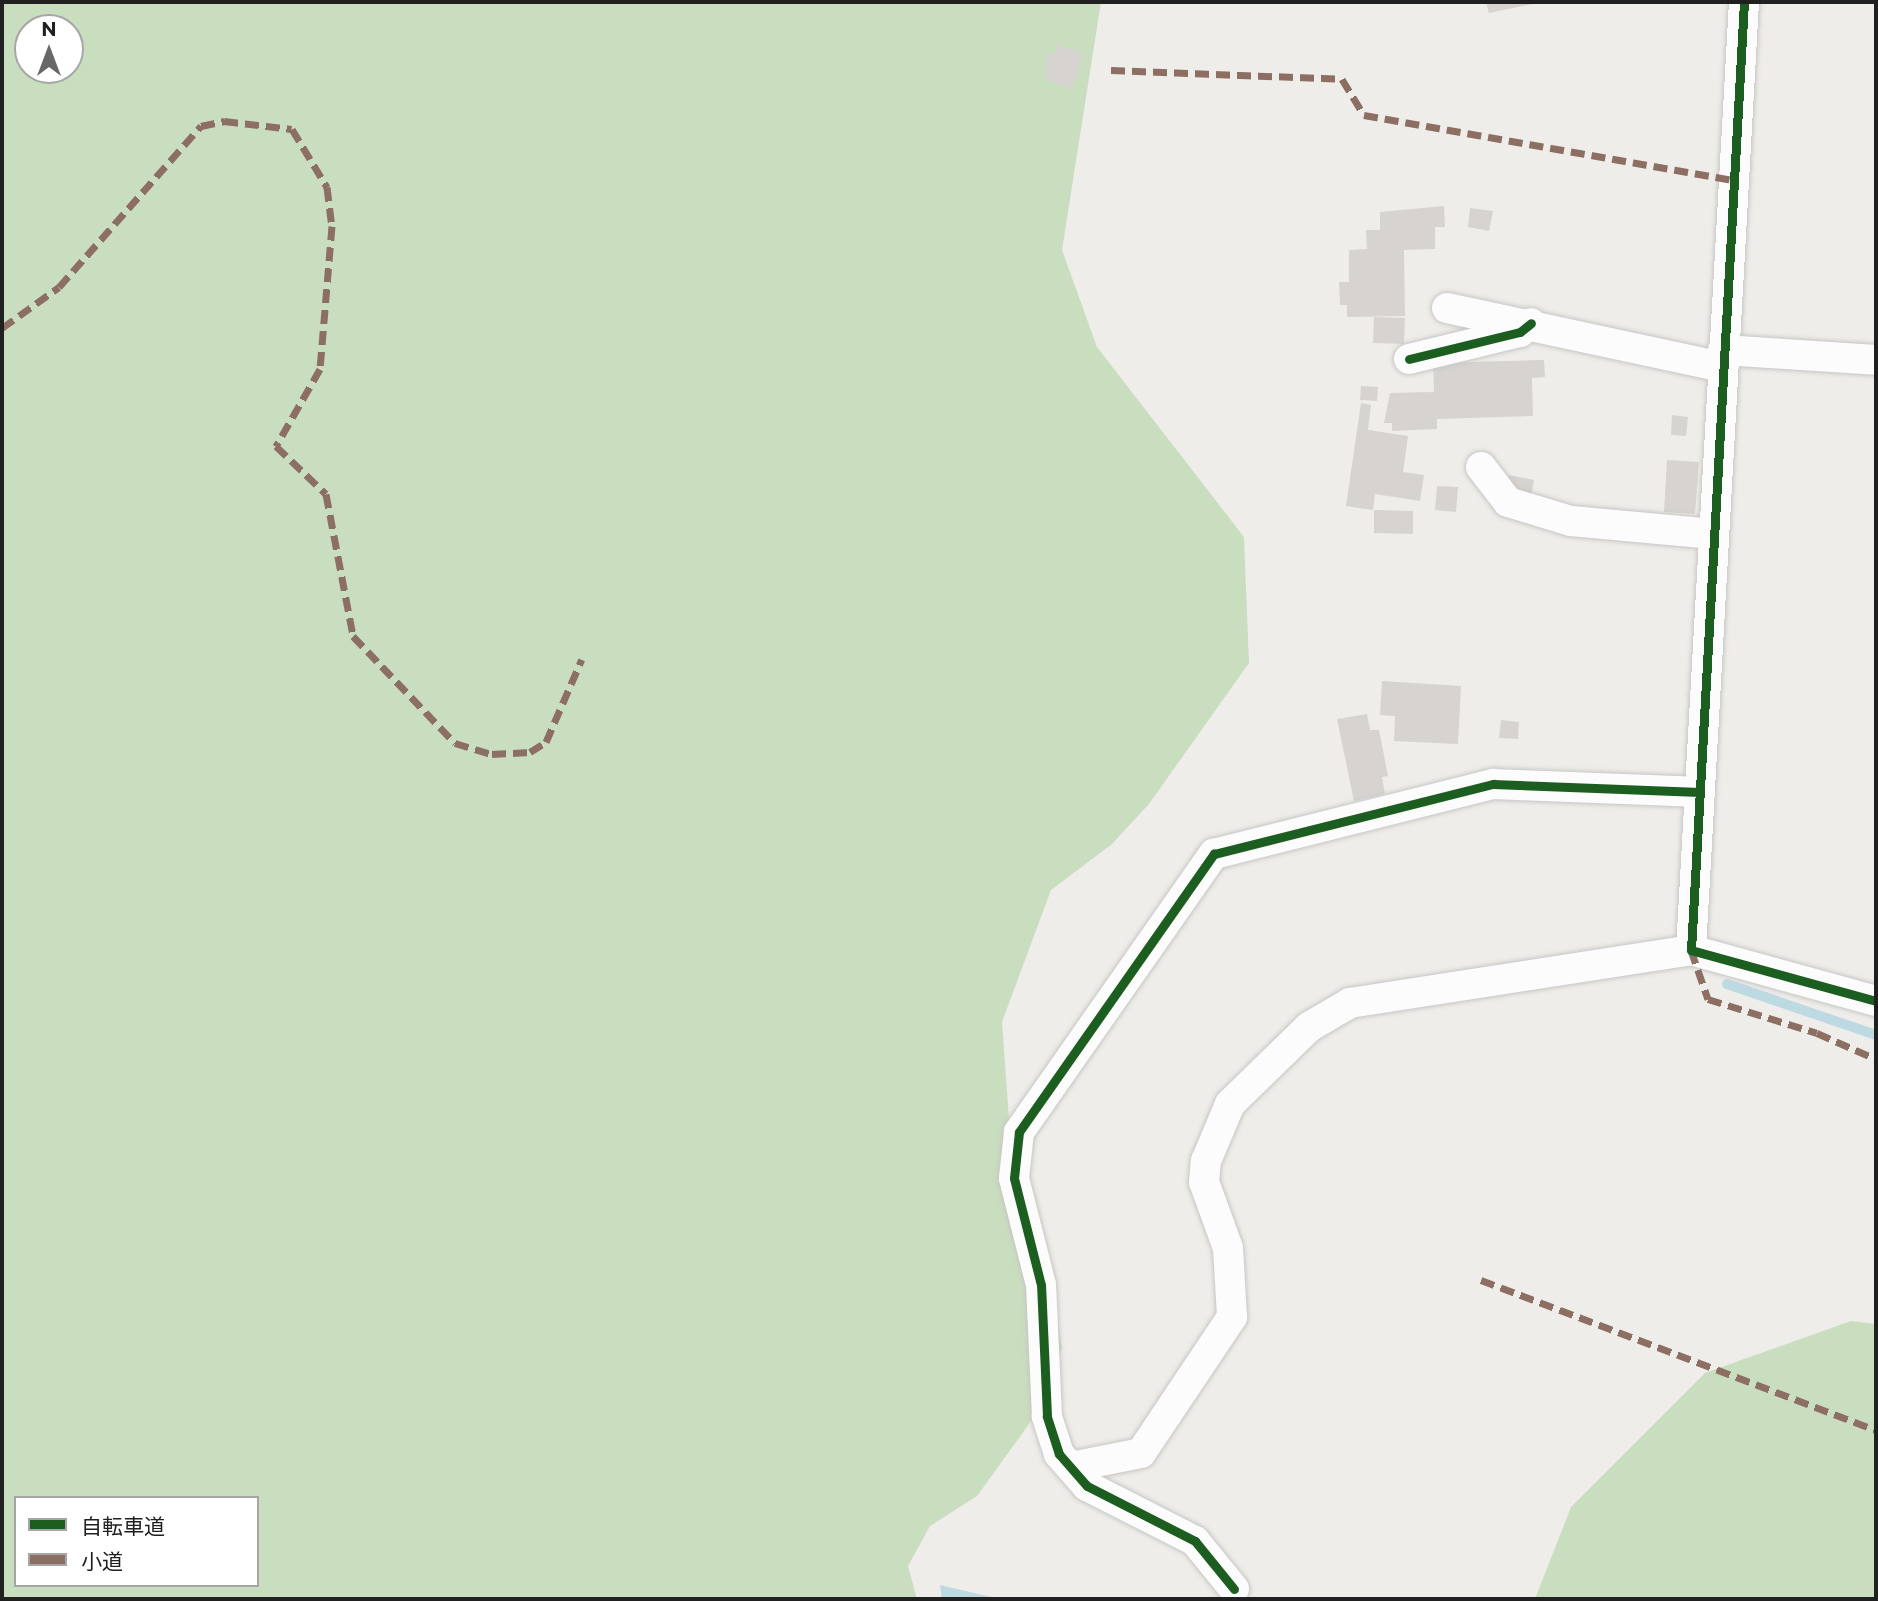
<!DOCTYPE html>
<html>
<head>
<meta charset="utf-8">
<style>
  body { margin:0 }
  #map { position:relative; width:1878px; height:1601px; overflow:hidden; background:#efede9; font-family:Montserrat,"Noto Sans JP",sans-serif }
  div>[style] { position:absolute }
  .forest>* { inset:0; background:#c9debe }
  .water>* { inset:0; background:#bddae2 }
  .stream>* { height:10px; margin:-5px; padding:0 5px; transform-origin:5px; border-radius:5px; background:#bddae2 }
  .building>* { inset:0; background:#d6d3d0 }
  .roads { filter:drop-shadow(0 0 2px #c7c6c5) drop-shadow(0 0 2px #c7c6c5) }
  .street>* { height:30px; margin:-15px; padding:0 15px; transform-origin:15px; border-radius:15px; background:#fdfcfc }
  .quiet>* { height:7px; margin-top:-3.5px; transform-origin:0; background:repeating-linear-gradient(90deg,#8d6e63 0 14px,transparent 0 21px) }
  .cycleway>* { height:9px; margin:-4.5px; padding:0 4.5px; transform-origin:4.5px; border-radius:4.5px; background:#1b5e20 }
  span { translate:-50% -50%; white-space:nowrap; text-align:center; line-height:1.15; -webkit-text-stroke:7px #fff; paint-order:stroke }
  .frame { position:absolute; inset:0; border:4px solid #202020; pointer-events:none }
  .legend { position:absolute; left:14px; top:1496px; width:245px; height:91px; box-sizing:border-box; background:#fff; border:2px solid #a6a6a6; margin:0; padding:9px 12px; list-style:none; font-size:21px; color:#202020 }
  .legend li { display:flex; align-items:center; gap:14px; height:35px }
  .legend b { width:35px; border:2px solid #a6a6a6 }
  .north { position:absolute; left:14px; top:14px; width:70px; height:70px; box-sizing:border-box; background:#fff; border:2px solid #a6a6a6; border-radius:50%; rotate:0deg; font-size:19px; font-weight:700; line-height:28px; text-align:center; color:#202020 }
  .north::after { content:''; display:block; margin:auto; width:24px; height:32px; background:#686866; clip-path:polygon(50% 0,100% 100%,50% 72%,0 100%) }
</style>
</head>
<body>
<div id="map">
  <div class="forest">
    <div style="clip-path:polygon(evenodd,2px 2px,1101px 2px,1062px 250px,1097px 347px,1244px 537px,1249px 663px,1149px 804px,1112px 844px,1051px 890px,1002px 1022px,1012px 1161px,1043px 1241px,1062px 1347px,1047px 1399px,977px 1496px,930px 1526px,908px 1566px,917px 1599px,2px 1599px,2px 2px,28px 28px,70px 28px,70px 70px,28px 70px,28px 28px,2px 2px,16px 1498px,257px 1498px,257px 1585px,16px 1585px,16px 1498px)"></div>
    <div style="clip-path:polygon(1851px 1321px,1876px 1324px,1876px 1599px,1535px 1599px,1571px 1507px,1705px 1373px)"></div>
  </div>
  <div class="water">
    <div style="clip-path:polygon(940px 1585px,1000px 1599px,942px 1599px)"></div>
  </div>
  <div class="stream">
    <div style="left:1727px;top:984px;width:157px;rotate:18.9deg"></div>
  </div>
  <div class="building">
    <div style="clip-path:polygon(1486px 2px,1537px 2px,1537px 3px,1489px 13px)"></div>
    <div style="clip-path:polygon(1058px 45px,1083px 53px,1073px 88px,1047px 80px,1047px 52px,1055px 54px)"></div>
    <div style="clip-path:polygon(1444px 206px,1445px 227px,1435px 227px,1435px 249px,1404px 250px,1405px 316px,1347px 317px,1347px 305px,1340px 305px,1339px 282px,1349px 282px,1349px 250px,1367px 249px,1366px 230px,1380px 230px,1380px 212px)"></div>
    <div style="clip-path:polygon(1470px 208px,1493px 211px,1489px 231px,1468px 227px)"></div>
    <div style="clip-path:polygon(1374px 317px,1405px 318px,1404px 344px,1373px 343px)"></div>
    <div style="clip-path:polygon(1544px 360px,1545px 377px,1532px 378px,1533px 416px,1437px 419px,1437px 429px,1392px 431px,1392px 423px,1384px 423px,1390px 393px,1434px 392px,1433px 363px)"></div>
    <div style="clip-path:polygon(1361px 386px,1378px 387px,1377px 401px,1360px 400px)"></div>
    <div style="clip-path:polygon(1361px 403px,1371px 405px,1368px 430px,1408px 436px,1403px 472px,1424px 475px,1420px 501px,1375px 494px,1373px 510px,1346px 506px)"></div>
    <div style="clip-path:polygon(1672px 415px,1688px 417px,1686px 436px,1671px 435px)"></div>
    <div style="clip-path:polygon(1667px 460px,1699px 462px,1695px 514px,1664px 512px)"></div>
    <div style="clip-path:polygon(1509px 475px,1534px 480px,1530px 504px,1505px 500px)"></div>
    <div style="clip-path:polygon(1437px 486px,1458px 487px,1456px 512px,1435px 510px)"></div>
    <div style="clip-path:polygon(1374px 510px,1413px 511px,1413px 534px,1374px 533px)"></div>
    <div style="clip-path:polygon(1382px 681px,1461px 686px,1458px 744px,1394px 741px,1395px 716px,1380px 715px)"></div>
    <div style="clip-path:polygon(1367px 714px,1370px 730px,1379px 730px,1388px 776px,1382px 777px,1385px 794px,1354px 801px,1337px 719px)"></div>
    <div style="clip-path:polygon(1501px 720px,1519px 722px,1518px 739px,1499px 738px)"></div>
  </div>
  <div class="roads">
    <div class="street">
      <div style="left:1744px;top:2px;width:949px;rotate:93.2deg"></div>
      <div style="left:1691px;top:950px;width:192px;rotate:15.4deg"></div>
      <div style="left:1447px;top:308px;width:282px;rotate:12.1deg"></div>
      <div style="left:1723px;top:350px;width:153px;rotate:3.7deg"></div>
      <div style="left:1409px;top:359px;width:114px;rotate:-13.7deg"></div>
      <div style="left:1520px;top:332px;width:14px;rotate:-39deg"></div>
      <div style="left:1481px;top:467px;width:44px;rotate:52.4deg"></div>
      <div style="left:1508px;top:502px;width:66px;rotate:16.8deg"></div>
      <div style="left:1571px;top:521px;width:143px;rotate:5.2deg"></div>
      <div style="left:1071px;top:1467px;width:71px;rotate:-11.3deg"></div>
      <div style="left:1141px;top:1453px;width:164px;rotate:-56.2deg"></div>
      <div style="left:1232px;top:1317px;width:69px;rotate:-93.3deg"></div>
      <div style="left:1228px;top:1248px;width:70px;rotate:-110deg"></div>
      <div style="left:1204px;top:1182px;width:21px;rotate:-85deg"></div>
      <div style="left:1206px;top:1161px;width:62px;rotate:-67.2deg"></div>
      <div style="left:1230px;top:1104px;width:110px;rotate:-44.3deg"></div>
      <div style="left:1309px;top:1027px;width:48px;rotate:-30.3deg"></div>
      <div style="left:1350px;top:1003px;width:345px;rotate:-8.8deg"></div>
      <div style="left:1234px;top:1589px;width:62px;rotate:-129.1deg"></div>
      <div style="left:1195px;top:1541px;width:121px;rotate:-153deg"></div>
      <div style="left:1087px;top:1486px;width:43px;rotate:-131.2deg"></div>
      <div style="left:1059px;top:1454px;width:40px;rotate:-108deg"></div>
      <div style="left:1047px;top:1416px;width:131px;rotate:-92.6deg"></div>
      <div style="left:1041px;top:1285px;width:110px;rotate:-104.2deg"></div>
      <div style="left:1014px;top:1178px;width:46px;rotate:-83.8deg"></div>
      <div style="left:1019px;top:1132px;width:340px;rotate:-55deg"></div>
      <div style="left:1214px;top:854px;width:288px;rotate:-14.1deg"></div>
      <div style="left:1493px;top:784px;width:207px;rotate:2.2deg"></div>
    </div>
  </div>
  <div class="quiet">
    <div style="left:1111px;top:70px;width:231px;rotate:2.2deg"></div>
    <div style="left:1342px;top:79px;width:42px;rotate:58.6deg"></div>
    <div style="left:1364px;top:115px;width:376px;rotate:10deg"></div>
    <div style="left:2px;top:328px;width:70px;rotate:-35.7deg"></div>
    <div style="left:59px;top:287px;width:215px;rotate:-48.6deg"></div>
    <div style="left:201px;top:126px;width:24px;rotate:-12deg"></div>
    <div style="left:224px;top:121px;width:68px;rotate:6.7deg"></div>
    <div style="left:292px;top:129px;width:68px;rotate:58.9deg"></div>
    <div style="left:327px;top:187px;width:39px;rotate:83deg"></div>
    <div style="left:332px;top:226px;width:144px;rotate:94.8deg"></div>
    <div style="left:320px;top:369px;width:89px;rotate:119.7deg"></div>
    <div style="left:276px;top:446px;width:69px;rotate:43.8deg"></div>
    <div style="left:326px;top:494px;width:145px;rotate:79.2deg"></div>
    <div style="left:353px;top:636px;width:148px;rotate:46.4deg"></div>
    <div style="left:455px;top:743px;width:39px;rotate:17deg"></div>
    <div style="left:492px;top:754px;width:38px;rotate:-3deg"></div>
    <div style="left:530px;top:752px;width:19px;rotate:-32deg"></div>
    <div style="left:546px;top:742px;width:90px;rotate:-66.6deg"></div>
    <div style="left:1691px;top:950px;width:52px;rotate:70.9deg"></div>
    <div style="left:1708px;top:999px;width:114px;rotate:17.3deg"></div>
    <div style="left:1817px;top:1033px;width:64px;rotate:23.8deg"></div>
    <div style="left:1481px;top:1280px;width:423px;rotate:20.8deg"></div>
  </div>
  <div class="cycleway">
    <div style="left:1744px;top:2px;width:949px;rotate:93.2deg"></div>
    <div style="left:1691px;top:950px;width:192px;rotate:15.4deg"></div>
    <div style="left:1409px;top:359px;width:114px;rotate:-13.7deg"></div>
    <div style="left:1520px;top:332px;width:14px;rotate:-39deg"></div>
    <div style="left:1234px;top:1589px;width:62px;rotate:-129.1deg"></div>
    <div style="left:1195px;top:1541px;width:121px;rotate:-153deg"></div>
    <div style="left:1087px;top:1486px;width:43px;rotate:-131.2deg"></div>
    <div style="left:1059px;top:1454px;width:40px;rotate:-108deg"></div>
    <div style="left:1047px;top:1416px;width:131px;rotate:-92.6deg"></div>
    <div style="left:1041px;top:1285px;width:110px;rotate:-104.2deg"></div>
    <div style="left:1014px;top:1178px;width:46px;rotate:-83.8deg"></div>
    <div style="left:1019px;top:1132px;width:340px;rotate:-55deg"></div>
    <div style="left:1214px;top:854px;width:288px;rotate:-14.1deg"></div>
    <div style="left:1493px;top:784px;width:207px;rotate:2.2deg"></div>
  </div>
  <div class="frame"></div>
  <ul class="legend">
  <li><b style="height:9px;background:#1b5e20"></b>自転車道</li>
  <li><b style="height:9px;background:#8d6e63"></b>小道</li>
  </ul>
  <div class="north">N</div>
</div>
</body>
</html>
